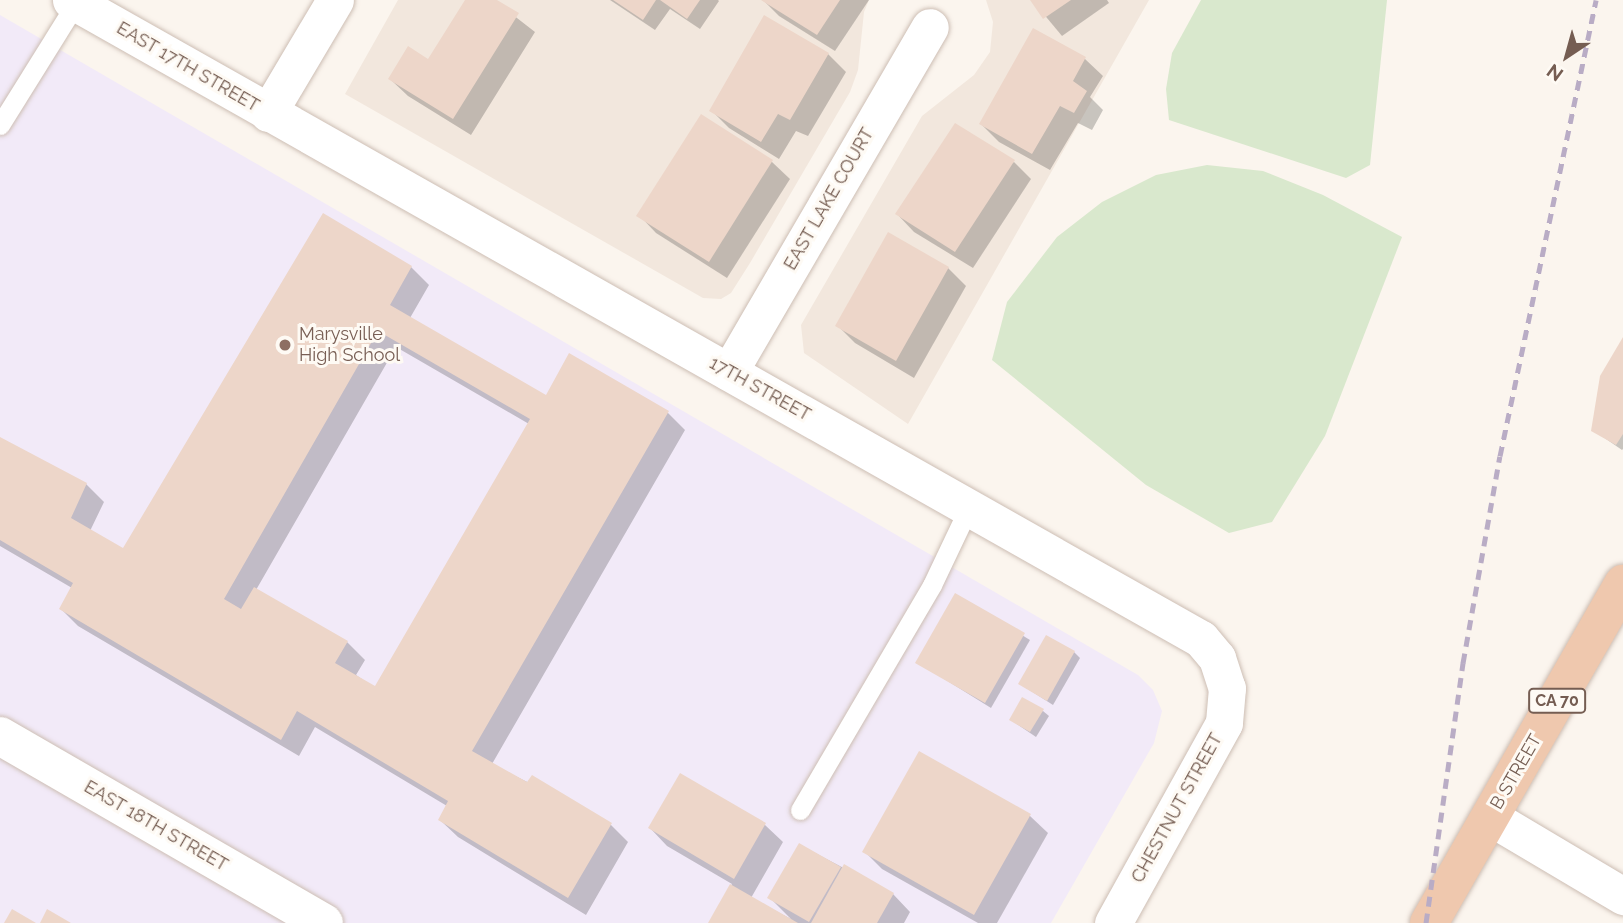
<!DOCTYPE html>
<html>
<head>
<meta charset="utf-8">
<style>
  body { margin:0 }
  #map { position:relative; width:1623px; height:923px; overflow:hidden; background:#fbf5ee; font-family:Raleway,sans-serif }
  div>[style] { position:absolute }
  .residential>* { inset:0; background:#f2e7dd }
  .education>* { inset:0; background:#f2eaf8 }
  .green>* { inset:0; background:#d9e8cd }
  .shadow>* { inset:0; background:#0003 }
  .building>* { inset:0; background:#edd6c9 }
  .roads { filter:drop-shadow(0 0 2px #cdbeb4) drop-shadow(0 0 2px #cdbeb4) }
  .service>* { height:19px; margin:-9.5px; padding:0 9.5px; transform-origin:9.5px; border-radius:9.5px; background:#fff }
  .minor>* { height:37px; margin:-18.5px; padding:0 18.5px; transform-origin:18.5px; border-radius:18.5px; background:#fff }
  .tertiary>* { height:38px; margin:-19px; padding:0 19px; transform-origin:19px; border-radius:19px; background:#fff }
  .trunk>* { height:38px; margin:-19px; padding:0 19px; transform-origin:19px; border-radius:19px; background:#efc8ae }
  .rail>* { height:5px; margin-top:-2.5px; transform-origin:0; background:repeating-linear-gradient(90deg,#b9acc5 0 10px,transparent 0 17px) }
  .dots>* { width:19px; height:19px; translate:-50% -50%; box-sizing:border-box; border:4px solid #fefaf4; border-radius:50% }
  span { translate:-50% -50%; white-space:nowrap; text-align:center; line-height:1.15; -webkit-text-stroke:6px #fefaf4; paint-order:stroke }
  .shield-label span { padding:2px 5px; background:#fefaf4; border:2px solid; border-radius:5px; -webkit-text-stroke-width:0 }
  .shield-label { font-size:16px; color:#755d52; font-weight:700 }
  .street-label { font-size:18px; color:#755d52 }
  .education-label { font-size:18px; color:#785e54 }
  .left { translate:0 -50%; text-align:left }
  .north { position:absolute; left:1532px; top:21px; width:70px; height:70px; -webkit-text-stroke:5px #fefaf4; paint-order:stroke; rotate:216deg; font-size:19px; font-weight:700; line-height:28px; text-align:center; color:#755d52 }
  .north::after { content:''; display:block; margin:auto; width:24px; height:32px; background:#755d52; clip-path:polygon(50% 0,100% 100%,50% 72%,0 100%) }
</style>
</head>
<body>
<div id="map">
  <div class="residential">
    <div style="clip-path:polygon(398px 0,869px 0,864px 12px,858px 70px,850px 92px,750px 263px,731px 293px,721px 299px,703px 298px,345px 94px)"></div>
    <div style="clip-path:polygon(986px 0,1149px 0,908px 424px,804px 353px,801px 325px,922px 116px,974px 75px,990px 52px,993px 22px)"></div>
  </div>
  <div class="education">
    <div style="clip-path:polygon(0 15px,1138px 675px,1153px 690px,1162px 711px,1154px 743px,1051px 923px,0 923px)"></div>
  </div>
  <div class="green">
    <div style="clip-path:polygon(1201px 0,1387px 0,1370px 165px,1346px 178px,1169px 120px,1166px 89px,1172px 53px)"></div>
    <div style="clip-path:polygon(1207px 165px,1263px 171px,1323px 195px,1402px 237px,1325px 436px,1272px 522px,1229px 533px,1146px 485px,992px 360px,1007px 302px,1057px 237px,1102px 202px,1156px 175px)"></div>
  </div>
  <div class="shadow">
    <div style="clip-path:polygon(467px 0,494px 0,535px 32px,471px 135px,408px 96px,390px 79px,429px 61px)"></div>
    <div style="clip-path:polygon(610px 0,718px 0,719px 1px,700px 29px,670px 9px,655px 30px)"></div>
    <div style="clip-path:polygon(763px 0,869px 0,835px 51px,779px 16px)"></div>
    <div style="clip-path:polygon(1032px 0,1107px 0,1109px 3px,1062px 36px)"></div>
    <div style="clip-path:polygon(1034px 30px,1085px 59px,1103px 76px,1090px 97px,1103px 110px,1092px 130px,1078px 123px,1050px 170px,999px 142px,981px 124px)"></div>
    <div style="clip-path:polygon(828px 54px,846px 72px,808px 136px,796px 131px,779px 159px,729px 128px,712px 111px)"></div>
    <div style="clip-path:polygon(702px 116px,772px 162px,790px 179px,727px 278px,656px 233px,639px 215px)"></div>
    <div style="clip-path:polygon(1014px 162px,1031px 179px,973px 268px,914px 232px,897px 214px)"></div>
    <div style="clip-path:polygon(889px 234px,948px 268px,966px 286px,914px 378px,855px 343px,838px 326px)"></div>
    <div style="clip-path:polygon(evenodd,411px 267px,429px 285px,410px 318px,546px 398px,668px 413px,685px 430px,492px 764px,610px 824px,628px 842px,586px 915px,458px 837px,440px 820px,447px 806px,315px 727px,299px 756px,78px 626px,61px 609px,72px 588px,0 546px,0 443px,86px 484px,104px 502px,90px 531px,124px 550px,411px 267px,396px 347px,529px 424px,376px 689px,356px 675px,365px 660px,347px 642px,256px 590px,396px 347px)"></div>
    <div style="clip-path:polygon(1623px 341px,1623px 449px,1622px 450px,1593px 430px)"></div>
    <div style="clip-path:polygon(956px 595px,1030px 640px,991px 708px,917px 662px)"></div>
    <div style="clip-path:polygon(1074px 652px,1080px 658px,1053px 705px,1020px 684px)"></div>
    <div style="clip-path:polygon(1043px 711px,1049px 716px,1036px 737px,1011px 720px)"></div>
    <div style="clip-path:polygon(920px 753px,1030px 816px,1048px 833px,997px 923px,978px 923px,882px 869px,864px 851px)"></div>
    <div style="clip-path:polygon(680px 775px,765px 825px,783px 842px,751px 898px,791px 919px,769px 897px,800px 845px,893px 894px,910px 912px,904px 923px,710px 923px,732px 884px,667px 846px,650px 828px)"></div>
  </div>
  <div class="building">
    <div style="clip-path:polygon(465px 0,497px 0,519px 13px,453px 119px,388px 79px,408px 46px,428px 59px)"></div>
    <div style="clip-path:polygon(613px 0,656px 0,643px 20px)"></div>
    <div style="clip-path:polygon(660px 0,700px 0,687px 19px)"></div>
    <div style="clip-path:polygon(761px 0,840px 0,817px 35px)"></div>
    <div style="clip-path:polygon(1030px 0,1071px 0,1043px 19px)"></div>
    <div style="clip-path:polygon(764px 15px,829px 53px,790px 120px,778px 114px,761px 142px,709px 111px)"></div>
    <div style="clip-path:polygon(1033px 28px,1086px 57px,1073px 81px,1087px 91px,1074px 113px,1060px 106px,1032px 154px,979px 124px)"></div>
    <div style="clip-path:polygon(701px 114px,773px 160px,709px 262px,636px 216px)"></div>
    <div style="clip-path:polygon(955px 123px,1015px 160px,955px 252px,895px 214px)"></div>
    <div style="clip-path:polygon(evenodd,323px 213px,412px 266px,390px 305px,546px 395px,569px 353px,669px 411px,472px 751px,527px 782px,532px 775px,612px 823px,568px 898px,438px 820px,448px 801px,297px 711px,281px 740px,59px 609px,73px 583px,0 540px,0 437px,87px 483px,71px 518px,123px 548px,323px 213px,378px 331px,530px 419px,375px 686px,335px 663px,348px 641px,254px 587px,241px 609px,224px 599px,378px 331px)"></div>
    <div style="clip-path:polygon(888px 232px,949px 267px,896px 361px,835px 326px)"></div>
    <div style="clip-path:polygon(1623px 337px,1623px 434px,1616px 445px,1591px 431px,1600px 376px)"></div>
    <div style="clip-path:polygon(955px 593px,1025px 633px,985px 703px,915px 663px)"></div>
    <div style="clip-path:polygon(1046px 635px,1075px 651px,1047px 701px,1018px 684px)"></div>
    <div style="clip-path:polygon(1022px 697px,1044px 709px,1030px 732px,1009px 720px)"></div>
    <div style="clip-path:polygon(919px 751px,1031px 814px,974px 915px,862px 852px)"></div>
    <div style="clip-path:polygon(680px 773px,766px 823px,734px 879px,648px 828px)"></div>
    <div style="clip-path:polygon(799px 843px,841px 867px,809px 922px,767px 898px)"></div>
    <div style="clip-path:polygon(844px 864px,894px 893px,877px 923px,811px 923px)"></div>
    <div style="clip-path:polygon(730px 884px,798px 923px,708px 923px)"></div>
    <div style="clip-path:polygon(12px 909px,36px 923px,4px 923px)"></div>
    <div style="clip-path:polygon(47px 909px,71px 923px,40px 923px)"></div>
  </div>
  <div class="roads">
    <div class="service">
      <div style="left:0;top:125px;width:144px;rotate:-58.1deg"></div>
      <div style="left:800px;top:810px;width:261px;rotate:-59.6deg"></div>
      <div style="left:932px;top:585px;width:86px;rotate:-64.6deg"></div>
    </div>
    <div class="minor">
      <div style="left:71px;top:0;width:1298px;rotate:29.49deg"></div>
      <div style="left:1201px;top:639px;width:25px;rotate:50deg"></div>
      <div style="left:1217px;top:658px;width:32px;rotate:72deg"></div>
      <div style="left:1227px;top:688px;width:35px;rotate:95deg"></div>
      <div style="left:1224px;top:723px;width:229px;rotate:119deg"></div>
      <div style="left:268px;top:113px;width:131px;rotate:-59.3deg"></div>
      <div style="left:729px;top:372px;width:399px;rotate:-59.8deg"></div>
      <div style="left:1490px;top:817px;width:155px;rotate:30.7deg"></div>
    </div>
    <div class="tertiary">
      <div style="left:0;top:736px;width:374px;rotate:30deg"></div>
    </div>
    <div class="trunk">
      <div style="left:1429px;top:923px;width:391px;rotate:-60.2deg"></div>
    </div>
  </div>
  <div class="rail">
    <div style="left:1426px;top:923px;width:263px;rotate:-81.9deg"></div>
    <div style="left:1463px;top:663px;width:210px;rotate:-79.9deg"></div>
    <div style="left:1500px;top:456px;width:466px;rotate:-78.1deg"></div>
  </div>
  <div class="dots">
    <div style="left:285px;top:345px;background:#8d6e63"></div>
  </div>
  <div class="shield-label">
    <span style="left:1557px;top:701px">CA 70</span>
  </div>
  <div class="street-label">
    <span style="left:188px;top:67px;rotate:30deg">EAST 17TH STREET</span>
    <span style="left:829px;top:199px;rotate:-60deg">EAST LAKE COURT</span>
    <span style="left:760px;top:389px;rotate:29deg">17TH STREET</span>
    <span style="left:1516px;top:772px;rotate:-60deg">B STREET</span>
    <span style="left:1177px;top:808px;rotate:-61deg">CHESTNUT STREET</span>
    <span style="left:156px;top:826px;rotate:30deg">EAST 18TH STREET</span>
  </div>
  <div class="education-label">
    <span class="left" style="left:299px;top:345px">Marysville<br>High School</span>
  </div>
  <div class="north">N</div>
</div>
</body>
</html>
